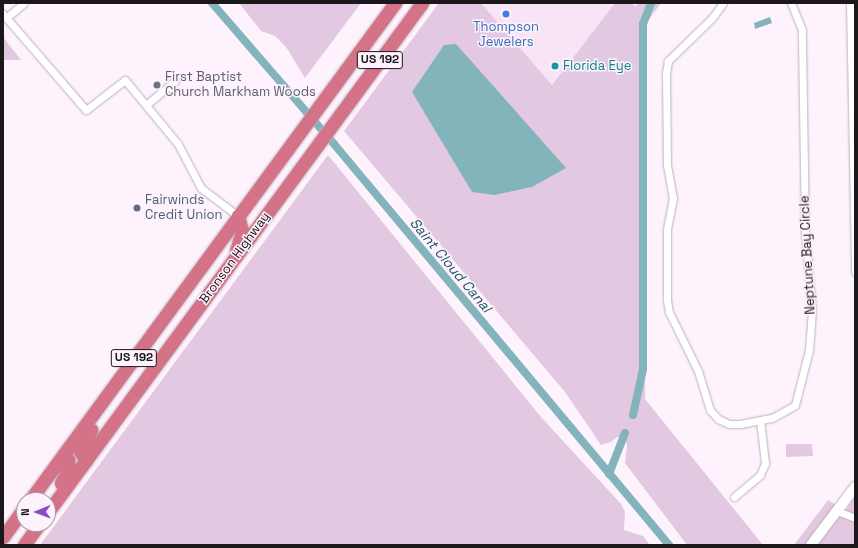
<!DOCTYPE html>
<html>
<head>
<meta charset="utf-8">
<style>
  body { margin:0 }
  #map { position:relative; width:858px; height:548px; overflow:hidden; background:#fef3fd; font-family:"Space Grotesk",sans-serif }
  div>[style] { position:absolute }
  .built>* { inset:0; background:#f7e5f5 }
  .green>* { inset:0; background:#e3c8e1 }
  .water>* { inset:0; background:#83b4bb }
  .canal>* { height:8px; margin:-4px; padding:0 4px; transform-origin:4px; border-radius:4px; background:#83b4bb }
  .roads { filter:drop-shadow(0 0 1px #bcb1bb) drop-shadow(0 0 1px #bcb1bb) }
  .street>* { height:7px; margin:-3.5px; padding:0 3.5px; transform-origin:3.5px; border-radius:3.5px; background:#fff }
  .secondary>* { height:10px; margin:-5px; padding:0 5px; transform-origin:5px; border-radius:5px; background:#fff }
  .highway>* { height:13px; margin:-6.5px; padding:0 6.5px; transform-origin:6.5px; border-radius:6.5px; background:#d47288 }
  .dots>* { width:11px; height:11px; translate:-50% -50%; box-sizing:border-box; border:2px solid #fef3fd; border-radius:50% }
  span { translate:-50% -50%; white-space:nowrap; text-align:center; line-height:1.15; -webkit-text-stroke:3px #fef3fd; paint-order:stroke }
  .shield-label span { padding:1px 3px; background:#fef3fd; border:1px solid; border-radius:3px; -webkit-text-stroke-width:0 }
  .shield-label { font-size:12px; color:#1b171a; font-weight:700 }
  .shop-label { font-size:13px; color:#366cbe }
  .culture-label { font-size:13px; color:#0d838f }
  .left { translate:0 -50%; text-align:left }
  .worship-label { font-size:13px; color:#5b616d }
  .service-label { font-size:13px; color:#4e5e75 }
  .street-label { font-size:13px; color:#1b171a }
  .water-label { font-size:14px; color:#145861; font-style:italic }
  .frame { position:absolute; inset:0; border:4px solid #1b171a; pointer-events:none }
  .north { position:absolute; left:16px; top:492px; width:40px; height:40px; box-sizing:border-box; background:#fef3fd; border:1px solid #a39ba2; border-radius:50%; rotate:269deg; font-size:11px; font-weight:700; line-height:16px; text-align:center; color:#1b171a }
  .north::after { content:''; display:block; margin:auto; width:14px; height:18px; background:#8d4dc2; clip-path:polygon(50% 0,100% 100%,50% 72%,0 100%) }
</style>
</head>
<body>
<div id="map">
  <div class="built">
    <div style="clip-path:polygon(481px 3px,615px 3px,552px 85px)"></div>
  </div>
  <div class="green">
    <div style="clip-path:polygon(239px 3px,361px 3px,305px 78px,286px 47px,275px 36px,261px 31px)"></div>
    <div style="clip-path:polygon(439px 3px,481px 3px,552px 85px,615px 3px,630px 3px,636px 6px,638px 3px,661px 3px,647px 22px,645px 399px,763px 545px,687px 545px,625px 463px,627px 446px,625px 438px,617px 437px,611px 442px,601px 445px,565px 392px,344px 131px)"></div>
    <div style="clip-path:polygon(3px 37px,21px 60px,3px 60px)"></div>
    <div style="clip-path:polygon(328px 155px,541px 417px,621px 504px,625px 512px,624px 530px,643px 536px,650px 545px,40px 545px)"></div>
    <div style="clip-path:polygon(786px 444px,812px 444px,813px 456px,786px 457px)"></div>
    <div style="clip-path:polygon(855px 496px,855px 545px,816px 545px,843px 509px,846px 510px)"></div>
    <div style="clip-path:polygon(828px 500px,836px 505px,806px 545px,794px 545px)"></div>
  </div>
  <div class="water">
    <div style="clip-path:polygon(770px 17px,772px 23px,755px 29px,754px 23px)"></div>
    <div style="clip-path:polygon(456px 44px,566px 168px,532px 187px,494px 195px,472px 192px,412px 92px,444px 45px)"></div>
  </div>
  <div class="canal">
    <div style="left:212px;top:3px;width:186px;rotate:49.1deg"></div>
    <div style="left:334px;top:144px;width:523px;rotate:50.12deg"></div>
    <div style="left:633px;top:415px;width:47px;rotate:-77.7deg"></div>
    <div style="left:643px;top:369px;width:345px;rotate:-90deg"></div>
    <div style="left:643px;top:24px;width:22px;rotate:-69deg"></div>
    <div style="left:609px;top:474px;width:44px;rotate:-68.7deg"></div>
  </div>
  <div class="roads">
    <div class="street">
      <div style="left:723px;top:3px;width:19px;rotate:126deg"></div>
      <div style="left:712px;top:18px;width:62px;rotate:135.7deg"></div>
      <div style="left:668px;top:61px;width:12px;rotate:99deg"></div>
      <div style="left:666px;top:73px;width:92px;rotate:89.4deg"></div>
      <div style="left:667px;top:165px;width:34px;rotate:80deg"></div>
      <div style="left:673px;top:198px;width:33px;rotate:101deg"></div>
      <div style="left:667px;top:230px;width:70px;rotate:90deg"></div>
      <div style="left:667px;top:300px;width:12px;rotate:81deg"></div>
      <div style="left:669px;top:312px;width:66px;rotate:63.8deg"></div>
      <div style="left:698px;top:371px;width:41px;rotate:72.9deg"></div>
      <div style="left:710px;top:410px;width:12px;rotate:48deg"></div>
      <div style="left:718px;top:419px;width:12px;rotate:24deg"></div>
      <div style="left:729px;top:424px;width:11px"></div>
      <div style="left:740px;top:424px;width:33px;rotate:-11deg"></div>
      <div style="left:772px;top:418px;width:26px;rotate:-29deg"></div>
      <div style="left:795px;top:405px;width:57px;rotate:-75.7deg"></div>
      <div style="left:809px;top:350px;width:40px;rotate:-85.7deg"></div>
      <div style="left:812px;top:310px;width:78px;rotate:-95.1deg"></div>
      <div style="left:805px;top:232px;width:202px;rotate:-90.9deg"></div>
      <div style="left:802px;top:30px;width:29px;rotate:-112deg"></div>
      <div style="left:850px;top:3px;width:269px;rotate:88.9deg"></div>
      <div style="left:3px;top:14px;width:127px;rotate:49.2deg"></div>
      <div style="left:86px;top:110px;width:49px;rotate:-37.6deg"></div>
      <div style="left:125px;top:80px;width:83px;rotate:50.4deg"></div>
      <div style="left:178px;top:144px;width:50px;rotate:62.4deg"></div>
      <div style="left:201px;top:188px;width:46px;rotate:37.1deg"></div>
      <div style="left:6px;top:18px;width:23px;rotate:-40deg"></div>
      <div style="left:146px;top:105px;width:38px;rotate:-40deg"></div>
      <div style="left:734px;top:497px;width:34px;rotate:-40deg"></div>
      <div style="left:760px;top:475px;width:13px;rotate:-67deg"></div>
      <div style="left:765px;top:463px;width:43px;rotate:-96.6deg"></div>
      <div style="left:837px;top:511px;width:19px;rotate:21deg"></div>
    </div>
    <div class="secondary">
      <div style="left:811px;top:545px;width:73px;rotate:-52.8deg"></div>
    </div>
    <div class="highway">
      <div style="left:236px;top:251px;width:21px;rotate:-73deg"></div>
      <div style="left:242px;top:231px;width:16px;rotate:-105deg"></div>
      <div style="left:86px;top:461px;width:12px;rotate:-121deg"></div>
      <div style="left:80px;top:451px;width:24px;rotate:-62deg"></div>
      <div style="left:61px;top:483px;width:18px;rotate:-63deg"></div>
      <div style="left:69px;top:467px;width:8px;rotate:-97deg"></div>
      <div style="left:68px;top:459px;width:6px;rotate:-141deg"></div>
      <div style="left:30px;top:500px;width:617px;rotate:-53.71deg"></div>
      <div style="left:48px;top:512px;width:632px;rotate:-53.69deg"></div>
      <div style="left:3px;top:537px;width:36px;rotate:-54deg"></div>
      <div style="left:24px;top:545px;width:26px;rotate:-54deg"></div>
    </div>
  </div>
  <div class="dots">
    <div style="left:506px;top:14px;background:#3f7fe0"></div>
    <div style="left:555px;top:66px;background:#0f9aa8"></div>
    <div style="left:157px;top:85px;background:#6b7280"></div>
    <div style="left:137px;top:208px;background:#5c6f8a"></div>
  </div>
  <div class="shield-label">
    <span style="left:380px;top:60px">US 192</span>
    <span style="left:134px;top:358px">US 192</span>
  </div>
  <div class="shop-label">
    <span style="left:506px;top:35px">Thompson<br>Jewelers</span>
  </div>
  <div class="culture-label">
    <span class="left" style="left:563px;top:66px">Florida Eye</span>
  </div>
  <div class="worship-label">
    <span class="left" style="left:165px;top:85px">First Baptist<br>Church Markham Woods</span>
  </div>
  <div class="service-label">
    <span class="left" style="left:145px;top:208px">Fairwinds<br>Credit Union</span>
  </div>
  <div class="street-label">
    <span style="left:808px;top:255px;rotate:-93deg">Neptune Bay Circle</span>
    <span style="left:235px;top:258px;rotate:-54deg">Bronson Highway</span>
  </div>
  <div class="water-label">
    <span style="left:451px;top:265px;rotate:50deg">Saint Cloud Canal</span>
  </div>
  <div class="frame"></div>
  <div class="north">N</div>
</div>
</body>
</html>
